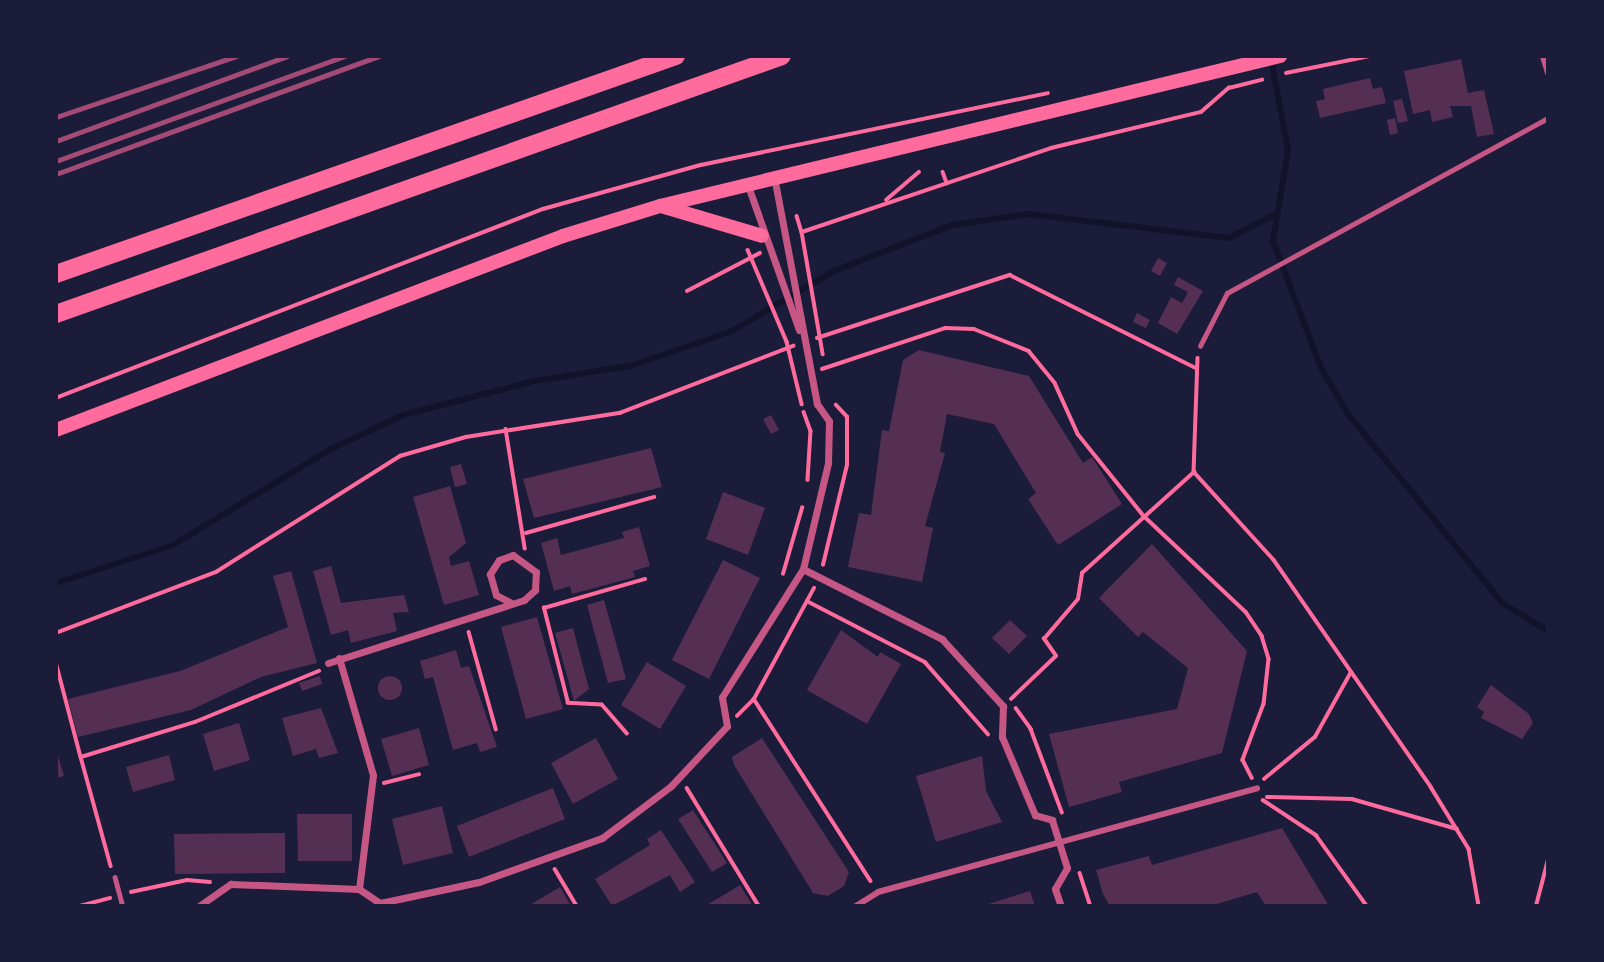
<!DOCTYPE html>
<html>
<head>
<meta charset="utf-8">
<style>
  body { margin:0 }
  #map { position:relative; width:1604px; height:962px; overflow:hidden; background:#1b1b3a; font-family:"Nunito Sans",sans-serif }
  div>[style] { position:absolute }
  .stream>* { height:6px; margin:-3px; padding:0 3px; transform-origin:3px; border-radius:3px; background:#12122b }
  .building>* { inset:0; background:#542f53 }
  .round { border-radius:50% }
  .path>* { height:3.5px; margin:-1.75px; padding:0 1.75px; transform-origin:1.75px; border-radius:1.75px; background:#ff6b9d }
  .service>* { height:4.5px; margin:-2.25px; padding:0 2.25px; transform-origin:2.25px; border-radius:2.25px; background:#c65784 }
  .pedestrian>* { height:6px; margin:-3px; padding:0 3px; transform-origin:3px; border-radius:3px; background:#c65784 }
  .minor>* { height:7px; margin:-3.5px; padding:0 3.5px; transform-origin:3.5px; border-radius:3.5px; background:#c65784 }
  .primary>* { height:14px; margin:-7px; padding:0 7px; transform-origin:7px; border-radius:7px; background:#ff6b9d }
  .motorway>* { height:18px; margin:-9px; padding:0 9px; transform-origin:9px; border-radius:9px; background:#ff6b9d }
  .rail>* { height:5px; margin:-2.5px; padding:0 2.5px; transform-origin:2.5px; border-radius:2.5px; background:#a44b75 }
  span { translate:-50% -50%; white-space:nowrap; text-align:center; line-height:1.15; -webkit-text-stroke:7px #1b1b3a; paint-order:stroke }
  .frame { position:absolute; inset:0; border:58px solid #1b1b3a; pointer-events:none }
</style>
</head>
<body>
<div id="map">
  <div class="stream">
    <div style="left:1271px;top:59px;width:94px;rotate:79.5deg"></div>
    <div style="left:1288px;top:151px;width:91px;rotate:99.5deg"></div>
    <div style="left:1273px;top:241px;width:136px;rotate:69.3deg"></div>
    <div style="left:1321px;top:368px;width:53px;rotate:59.6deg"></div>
    <div style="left:1348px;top:414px;width:244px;rotate:50.8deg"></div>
    <div style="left:1502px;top:603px;width:54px;rotate:31.3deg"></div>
    <div style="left:56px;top:583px;width:123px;rotate:-18deg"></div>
    <div style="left:173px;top:545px;width:183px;rotate:-31.3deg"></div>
    <div style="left:329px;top:450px;width:82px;rotate:-25.3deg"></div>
    <div style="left:403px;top:415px;width:135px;rotate:-14.5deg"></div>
    <div style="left:534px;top:381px;width:97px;rotate:-8.9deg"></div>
    <div style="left:630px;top:366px;width:108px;rotate:-18.9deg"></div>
    <div style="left:732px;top:331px;width:118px;rotate:-30.5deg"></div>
    <div style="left:834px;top:271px;width:127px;rotate:-21.3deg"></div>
    <div style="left:952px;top:225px;width:77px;rotate:-8.2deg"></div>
    <div style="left:1028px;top:214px;width:202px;rotate:6.8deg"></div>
    <div style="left:1229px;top:238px;width:53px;rotate:-27.1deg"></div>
  </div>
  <div class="building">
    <div style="clip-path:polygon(1461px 59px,1468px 93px,1484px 90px,1494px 134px,1477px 137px,1471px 106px,1450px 106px,1453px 117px,1432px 122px,1430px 110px,1413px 114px,1404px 71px)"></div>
    <div style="clip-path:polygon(1370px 78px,1373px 89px,1382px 87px,1386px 103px,1320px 118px,1316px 101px,1325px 99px,1323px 89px)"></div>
    <div style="clip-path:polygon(1402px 99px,1408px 121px,1398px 123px,1393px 101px)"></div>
    <div style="clip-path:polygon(1395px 118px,1398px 133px,1390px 135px,1387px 120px)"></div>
    <div style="clip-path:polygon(1158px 258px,1167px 263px,1160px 276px,1151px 271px)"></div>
    <div style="clip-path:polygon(1178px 277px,1203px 291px,1177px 334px,1158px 323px,1171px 297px,1182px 303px,1188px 292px,1174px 285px)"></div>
    <div style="clip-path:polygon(1137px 313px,1150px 320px,1146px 328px,1133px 322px)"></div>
    <div style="clip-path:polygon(919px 350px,1029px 376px,1083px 463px,1092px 457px,1122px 504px,1058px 545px,1028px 499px,1036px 493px,994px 424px,947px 414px,940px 452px,945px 453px,925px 526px,933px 528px,922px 582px,848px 567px,859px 513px,871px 515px,882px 430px,889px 431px,903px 360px)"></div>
    <div style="clip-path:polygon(771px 415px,779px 430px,771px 434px,763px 419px)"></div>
    <div style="clip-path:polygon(651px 448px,662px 487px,534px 518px,523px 479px)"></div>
    <div style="clip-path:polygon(461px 464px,467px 484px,455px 487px,450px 467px)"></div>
    <div style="clip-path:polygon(450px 486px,466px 543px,449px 557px,451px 566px,469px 561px,479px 595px,444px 605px,413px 497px)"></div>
    <div style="clip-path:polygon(723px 492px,765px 508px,748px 555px,706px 539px)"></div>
    <div style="clip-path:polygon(639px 527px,650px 566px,633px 571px,635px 577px,572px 594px,570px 586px,554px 591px,541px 543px,557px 538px,561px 555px,624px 538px,622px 532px)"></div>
    <div style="clip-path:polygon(1152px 544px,1247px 651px,1222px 753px,1119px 782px,1122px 792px,1069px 807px,1049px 734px,1177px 709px,1188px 668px,1143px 632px,1138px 637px,1099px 598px)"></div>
    <div style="clip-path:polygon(723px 560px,760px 578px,709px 679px,672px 660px)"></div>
    <div style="clip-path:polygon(331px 566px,341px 603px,404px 595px,409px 612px,393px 613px,397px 631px,351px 643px,348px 630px,331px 635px,313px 571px)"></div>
    <div style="clip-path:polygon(291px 571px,317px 663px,261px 677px,191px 710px,78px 737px,68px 699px,180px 671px,288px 627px,273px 576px)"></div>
    <div style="clip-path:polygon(604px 600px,626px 679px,608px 683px,587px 605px)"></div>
    <div style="clip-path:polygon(537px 617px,563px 709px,526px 719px,501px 627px)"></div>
    <div style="clip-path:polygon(1010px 620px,1027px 636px,1009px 654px,992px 638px)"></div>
    <div style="clip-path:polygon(573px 628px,589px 689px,574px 701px,555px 633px)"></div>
    <div style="clip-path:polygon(841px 630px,878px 657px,880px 652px,901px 664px,867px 724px,807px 690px)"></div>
    <div style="clip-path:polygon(456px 650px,461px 668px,469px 666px,497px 747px,480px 752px,477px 743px,453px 750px,433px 677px,425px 679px,420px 661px)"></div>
    <div style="clip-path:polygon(647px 662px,686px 686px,660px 729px,621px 705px)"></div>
    <div class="round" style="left:378px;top:676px;width:24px;height:24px"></div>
    <div style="clip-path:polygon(320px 676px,322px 684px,302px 691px,299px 683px)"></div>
    <div style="clip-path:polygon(1491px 685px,1529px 714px,1533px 723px,1522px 739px,1481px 718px,1484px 712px,1477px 707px)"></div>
    <div style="clip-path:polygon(321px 708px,338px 753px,319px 758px,316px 749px,293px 756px,282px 718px)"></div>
    <div style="clip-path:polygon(239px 723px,250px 760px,214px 771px,203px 734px)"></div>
    <div style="clip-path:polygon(419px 728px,429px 765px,392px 776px,381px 739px)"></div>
    <div style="clip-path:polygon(596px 738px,618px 779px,573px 804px,551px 763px)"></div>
    <div style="clip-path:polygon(762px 738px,849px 872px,844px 886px,828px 896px,813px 893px,734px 765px,732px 757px)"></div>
    <div style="clip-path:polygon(56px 749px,64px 776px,56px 778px)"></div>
    <div style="clip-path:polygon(169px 755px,175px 780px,133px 792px,126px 767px)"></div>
    <div style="clip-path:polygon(982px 756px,986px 791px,1002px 822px,936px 842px,916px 776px)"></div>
    <div style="clip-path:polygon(553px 788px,565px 819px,469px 857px,457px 826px)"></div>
    <div style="clip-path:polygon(442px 806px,453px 853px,403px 865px,392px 819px)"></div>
    <div style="clip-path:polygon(693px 810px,727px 863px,712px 872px,678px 819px)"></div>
    <div style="clip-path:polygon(297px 814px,352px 814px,352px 861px,298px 861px)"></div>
    <div style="clip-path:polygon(1282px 828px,1329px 906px,1266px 906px,1257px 892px,1210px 906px,1110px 906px,1103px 894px,1096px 870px,1149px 856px,1152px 865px)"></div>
    <div style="clip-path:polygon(661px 830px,695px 882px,680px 892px,670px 875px,612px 906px,595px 879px,650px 845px,647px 839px)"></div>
    <div style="clip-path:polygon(285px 833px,285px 873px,175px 874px,174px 834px)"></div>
    <div style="clip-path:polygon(740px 885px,753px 906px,705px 906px,727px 893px)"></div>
    <div style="clip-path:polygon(560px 887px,571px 906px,528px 906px)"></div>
    <div style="clip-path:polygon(1030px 891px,1035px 906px,985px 906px,985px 905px)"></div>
  </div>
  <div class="path">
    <div style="left:1286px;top:73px;width:86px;rotate:-11.4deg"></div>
    <div style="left:943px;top:172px;width:12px;rotate:70deg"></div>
    <div style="left:886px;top:200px;width:43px;rotate:-40.3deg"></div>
    <div style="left:797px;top:216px;width:17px;rotate:73deg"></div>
    <div style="left:802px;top:232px;width:263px;rotate:-18.6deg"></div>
    <div style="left:1051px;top:148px;width:154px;rotate:-13.5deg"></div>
    <div style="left:1201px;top:112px;width:37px;rotate:-41deg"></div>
    <div style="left:1229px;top:88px;width:34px;rotate:-14deg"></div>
    <div style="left:802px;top:232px;width:124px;rotate:80.2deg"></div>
    <div style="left:748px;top:250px;width:100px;rotate:67deg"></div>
    <div style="left:787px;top:342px;width:64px;rotate:76.4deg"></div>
    <div style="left:687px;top:291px;width:82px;rotate:-27.5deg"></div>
    <div style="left:817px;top:338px;width:203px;rotate:-18.1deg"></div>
    <div style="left:1010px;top:275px;width:208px;rotate:26.6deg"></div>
    <div style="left:1198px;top:358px;width:114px;rotate:92deg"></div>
    <div style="left:1194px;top:472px;width:119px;rotate:47.7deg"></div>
    <div style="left:1274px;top:560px;width:276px;rotate:55.3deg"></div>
    <div style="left:1431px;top:787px;width:73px;rotate:58.5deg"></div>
    <div style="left:1469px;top:849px;width:58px;rotate:80deg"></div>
    <div style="left:822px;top:369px;width:130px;rotate:-18.4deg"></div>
    <div style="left:945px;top:328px;width:29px;rotate:2deg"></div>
    <div style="left:974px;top:329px;width:59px;rotate:21.8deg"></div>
    <div style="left:1029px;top:351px;width:41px;rotate:50.9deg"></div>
    <div style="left:1055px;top:383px;width:56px;rotate:65.7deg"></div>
    <div style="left:1078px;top:434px;width:105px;rotate:51.2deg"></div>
    <div style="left:1144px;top:516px;width:140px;rotate:43.3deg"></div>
    <div style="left:1246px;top:612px;width:29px;rotate:56deg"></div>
    <div style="left:1262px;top:636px;width:24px;rotate:73deg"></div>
    <div style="left:1269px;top:659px;width:45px;rotate:96.3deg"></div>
    <div style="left:1264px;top:704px;width:60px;rotate:110.6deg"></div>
    <div style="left:1243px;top:760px;width:20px;rotate:63deg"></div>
    <div style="left:56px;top:398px;width:522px;rotate:-21.21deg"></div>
    <div style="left:543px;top:209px;width:164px;rotate:-15.6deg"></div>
    <div style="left:701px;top:165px;width:354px;rotate:-11.7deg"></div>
    <div style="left:804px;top:412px;width:20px;rotate:70deg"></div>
    <div style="left:811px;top:431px;width:49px;rotate:93.5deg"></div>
    <div style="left:506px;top:429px;width:121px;rotate:80.9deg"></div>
    <div style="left:526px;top:533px;width:133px;rotate:-15.7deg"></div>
    <div style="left:823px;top:565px;width:103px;rotate:-76.5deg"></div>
    <div style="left:847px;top:465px;width:48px;rotate:-90deg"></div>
    <div style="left:847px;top:417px;width:16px;rotate:-133deg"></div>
    <div style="left:783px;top:574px;width:69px;rotate:-73.9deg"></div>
    <div style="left:807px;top:601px;width:133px;rotate:27.3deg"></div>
    <div style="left:925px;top:662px;width:96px;rotate:48.8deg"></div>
    <div style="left:469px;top:632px;width:101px;rotate:74.4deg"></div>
    <div style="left:56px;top:633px;width:171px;rotate:-20.9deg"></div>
    <div style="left:216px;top:572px;width:218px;rotate:-32.2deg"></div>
    <div style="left:400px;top:456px;width:69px;rotate:-16.1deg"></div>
    <div style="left:466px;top:437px;width:156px;rotate:-8.9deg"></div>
    <div style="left:620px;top:413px;width:186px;rotate:-21.2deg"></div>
    <div style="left:56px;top:662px;width:98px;rotate:75.3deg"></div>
    <div style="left:81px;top:757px;width:119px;rotate:-17.1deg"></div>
    <div style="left:195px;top:722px;width:134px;rotate:-22.4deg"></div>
    <div style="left:754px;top:699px;width:216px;rotate:57.3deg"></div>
    <div style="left:1011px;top:699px;width:62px;rotate:-43.7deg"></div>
    <div style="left:1056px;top:656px;width:21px;rotate:-125deg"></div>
    <div style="left:1044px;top:639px;width:52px;rotate:-49.6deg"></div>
    <div style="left:1078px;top:599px;width:26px;rotate:-81deg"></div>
    <div style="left:1082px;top:573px;width:151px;rotate:-42deg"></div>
    <div style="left:1016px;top:708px;width:26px;rotate:54deg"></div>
    <div style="left:1031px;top:729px;width:89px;rotate:69.5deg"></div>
    <div style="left:737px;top:716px;width:24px;rotate:-45deg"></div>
    <div style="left:754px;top:699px;width:126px;rotate:-61.6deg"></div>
    <div style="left:627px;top:734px;width:38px;rotate:-131deg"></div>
    <div style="left:602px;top:705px;width:34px;rotate:-177deg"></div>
    <div style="left:568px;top:703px;width:98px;rotate:-104.2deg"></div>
    <div style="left:544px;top:608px;width:105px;rotate:-16deg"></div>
    <div style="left:81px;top:757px;width:113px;rotate:74.6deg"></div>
    <div style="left:1264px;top:779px;width:66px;rotate:-39.5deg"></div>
    <div style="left:1315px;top:737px;width:74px;rotate:-61deg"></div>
    <div style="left:384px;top:783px;width:36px;rotate:-14deg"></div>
    <div style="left:687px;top:788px;width:138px;rotate:58.6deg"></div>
    <div style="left:1267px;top:797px;width:85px;rotate:1.3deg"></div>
    <div style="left:1352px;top:799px;width:109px;rotate:15.9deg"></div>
    <div style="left:1263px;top:800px;width:64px;rotate:33.4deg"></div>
    <div style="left:1316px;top:835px;width:87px;rotate:54.3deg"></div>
    <div style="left:555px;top:869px;width:43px;rotate:59.3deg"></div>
    <div style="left:1080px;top:873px;width:35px;rotate:72deg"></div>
    <div style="left:131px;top:892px;width:57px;rotate:-12.1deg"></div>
    <div style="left:187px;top:880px;width:23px;rotate:5deg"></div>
    <div style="left:80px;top:906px;width:31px;rotate:-15deg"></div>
    <div style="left:1536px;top:906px;width:48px;rotate:-75.4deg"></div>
  </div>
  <div class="service">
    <div style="left:1200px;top:346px;width:59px;rotate:-63deg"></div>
    <div style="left:1227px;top:293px;width:366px;rotate:-28.6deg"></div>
    <div style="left:115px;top:877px;width:30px;rotate:75deg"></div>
  </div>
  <div class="pedestrian">
    <div style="left:856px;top:906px;width:26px;rotate:-32deg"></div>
    <div style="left:878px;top:892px;width:393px;rotate:-15.3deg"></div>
  </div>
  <div class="minor">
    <div style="left:1543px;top:56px;width:17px;rotate:73deg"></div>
    <div style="left:747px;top:183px;width:156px;rotate:70.5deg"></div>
    <div style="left:803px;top:569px;width:156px;rotate:26.7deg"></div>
    <div style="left:942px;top:639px;width:91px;rotate:47.7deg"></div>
    <div style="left:1003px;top:706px;width:31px;rotate:92deg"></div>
    <div style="left:1002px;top:737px;width:85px;rotate:67.1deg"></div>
    <div style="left:1035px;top:815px;width:18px;rotate:16deg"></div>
    <div style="left:1052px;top:820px;width:50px;rotate:72.6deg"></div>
    <div style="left:1067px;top:868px;width:24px;rotate:120deg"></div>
    <div style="left:1055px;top:889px;width:18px;rotate:71deg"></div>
    <div style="left:339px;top:658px;width:122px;rotate:73.8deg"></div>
    <div style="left:373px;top:775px;width:115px;rotate:97deg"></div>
    <div style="left:328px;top:663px;width:206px;rotate:-17.8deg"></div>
    <div style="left:524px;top:600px;width:15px;rotate:-42deg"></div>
    <div style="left:535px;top:590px;width:18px;rotate:-87deg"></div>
    <div style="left:536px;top:572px;width:29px;rotate:-144deg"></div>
    <div style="left:513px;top:555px;width:15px;rotate:160deg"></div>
    <div style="left:499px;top:560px;width:17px;rotate:123deg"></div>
    <div style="left:490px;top:574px;width:22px;rotate:74deg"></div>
    <div style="left:496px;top:595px;width:16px;rotate:27deg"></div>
    <div style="left:199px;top:906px;width:39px;rotate:-35deg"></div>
    <div style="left:231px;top:884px;width:128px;rotate:2.2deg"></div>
    <div style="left:359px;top:889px;width:25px;rotate:34deg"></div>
    <div style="left:380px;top:903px;width:101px;rotate:-12deg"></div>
    <div style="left:479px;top:882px;width:131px;rotate:-19.7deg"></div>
    <div style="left:602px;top:838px;width:86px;rotate:-37deg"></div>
    <div style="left:671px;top:786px;width:82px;rotate:-47deg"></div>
    <div style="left:727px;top:726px;width:29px;rotate:-100deg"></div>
    <div style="left:722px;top:697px;width:151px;rotate:-57.7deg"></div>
    <div style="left:803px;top:569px;width:109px;rotate:-76.7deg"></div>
    <div style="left:828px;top:463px;width:42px;rotate:-88.6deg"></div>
    <div style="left:829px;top:421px;width:21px;rotate:-125deg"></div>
    <div style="left:817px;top:404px;width:232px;rotate:-100.7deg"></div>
  </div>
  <div class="primary">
    <div style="left:661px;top:206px;width:105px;rotate:16.5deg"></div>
    <div style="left:56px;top:430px;width:543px;rotate:-20.94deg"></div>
    <div style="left:563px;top:236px;width:102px;rotate:-17.2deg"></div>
    <div style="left:660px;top:206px;width:638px;rotate:-13.6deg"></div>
  </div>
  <div class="motorway">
    <div style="left:56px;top:274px;width:657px;rotate:-19.37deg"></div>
    <div style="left:56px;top:314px;width:770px;rotate:-19.56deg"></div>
  </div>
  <div class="rail">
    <div style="left:56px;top:117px;width:190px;rotate:-18.7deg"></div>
    <div style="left:56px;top:141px;width:246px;rotate:-20.2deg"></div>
    <div style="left:56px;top:161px;width:307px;rotate:-20deg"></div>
    <div style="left:56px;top:174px;width:344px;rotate:-20.1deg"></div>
  </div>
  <div class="frame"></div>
</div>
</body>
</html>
